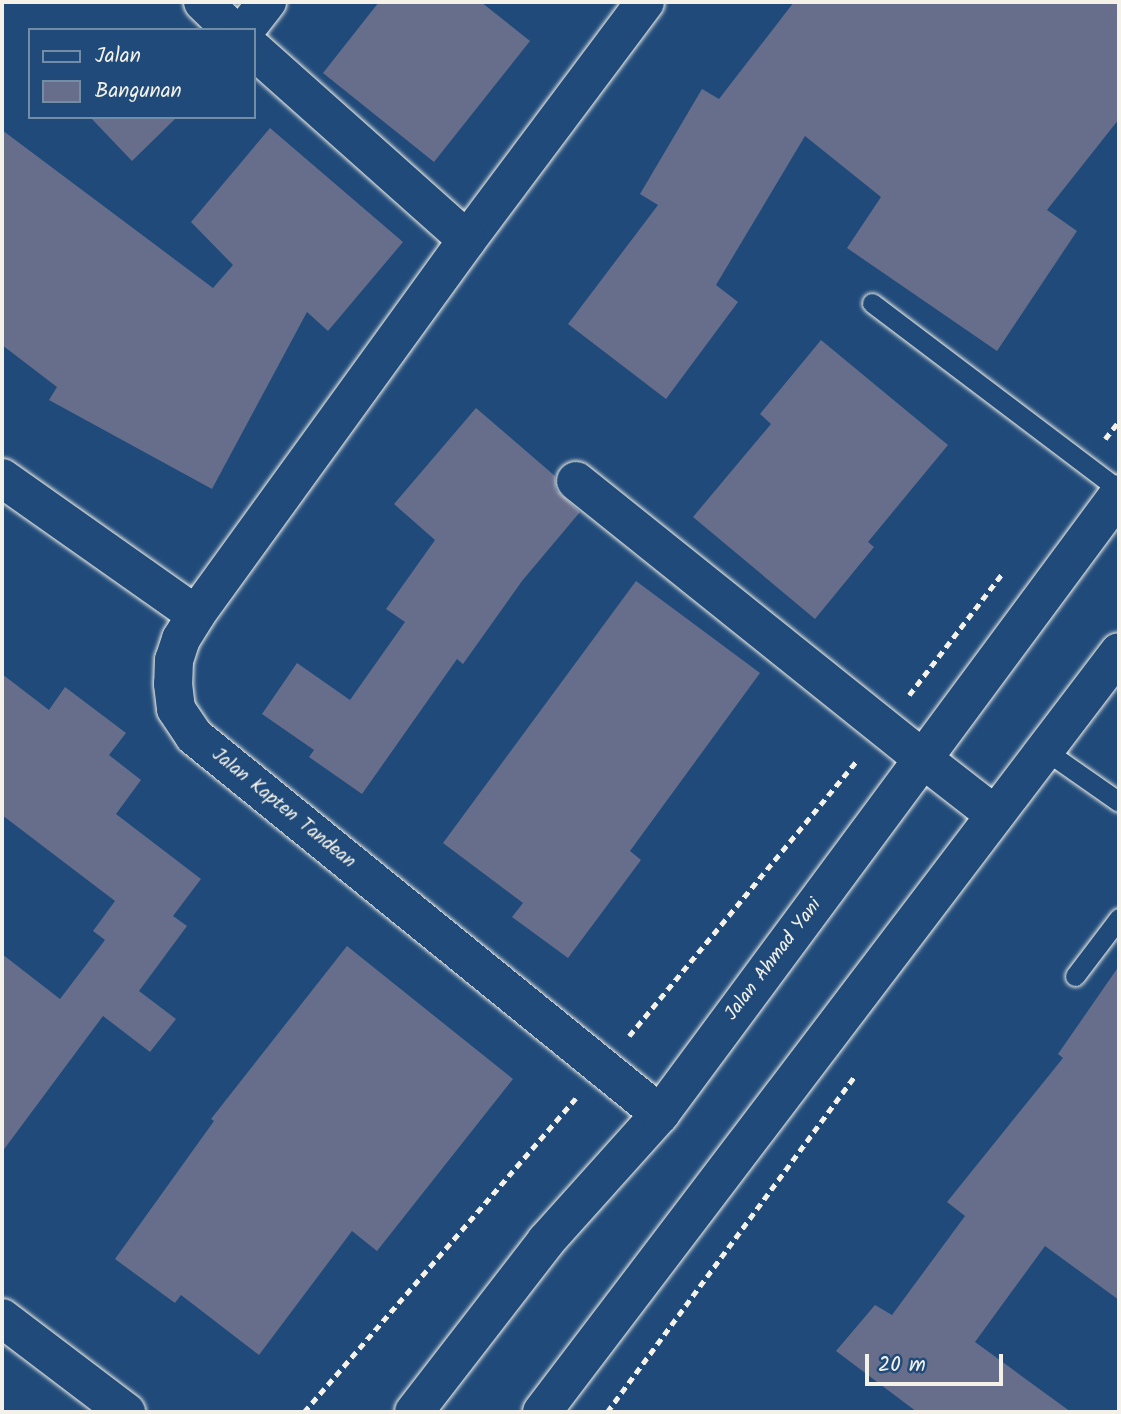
<!DOCTYPE html>
<html>
<head>
<meta charset="utf-8">
<style>
  body { margin:0 }
  #map { position:relative; width:1121px; height:1414px; overflow:hidden; background:#1f4a7a; font-family:Kalam,sans-serif }
  div>[style] { position:absolute }
  .building>* { inset:0; background:#676e8c }
  .path>* { height:4.5px; margin-top:-2.25px; transform-origin:0; background:repeating-linear-gradient(90deg,#f4f1e8 0 7px,transparent 0 12px) }
  .roads { filter:drop-shadow(0 0 2px #f4f1e8) drop-shadow(0 0 2px #f4f1e8) }
  .service>* { height:19px; margin:-9.5px; padding:0 9.5px; transform-origin:9.5px; border-radius:9.5px; background:#1f4a7a }
  .minor>* { height:38px; margin:-19px; padding:0 19px; transform-origin:19px; border-radius:19px; background:#1f4a7a }
  .primary>* { height:38px; margin:-19px; padding:0 19px; transform-origin:19px; border-radius:19px; background:#1f4a7a }
  span { translate:-50% -50%; white-space:nowrap; text-align:center; line-height:1.15; -webkit-text-stroke:5px #1f4a7a; paint-order:stroke }
  .street-label { font-size:19px; color:#f4f1e8 }
  .frame { position:absolute; inset:0; border:4px solid #f4f1e8; pointer-events:none }
  .legend { position:absolute; left:28px; top:28px; width:228px; height:91px; box-sizing:border-box; background:#1f4a7a; border:2px solid #748da6; margin:0; padding:9px 12px; list-style:none; font-size:21px; color:#f4f1e8 }
  .legend li { display:flex; align-items:center; gap:14px; height:35px }
  .legend b { width:35px; border:2px solid #748da6 }
  .scale { position:absolute; left:865px; top:1354px; width:138px; height:32px; box-sizing:border-box; border:4px solid #f4f1e8; border-top:0; padding-left:9px; font-size:21px; line-height:24px; white-space:nowrap; color:#f4f1e8; -webkit-text-stroke:5px #1f4a7a; paint-order:stroke }
</style>
</head>
<body>
<div id="map">
  <div class="building">
    <div style="clip-path:polygon(379px 2px,481px 2px,530px 41px,434px 162px,323px 73px)"></div>
    <div style="clip-path:polygon(794px 2px,1119px 2px,1119px 119px,1047px 210px,1077px 231px,997px 351px,847px 248px,881px 197px,805px 136px,716px 285px,738px 302px,666px 399px,568px 324px,658px 205px,640px 194px,702px 89px,719px 99px)"></div>
    <div style="clip-path:polygon(90px 117px,177px 117px,132px 161px)"></div>
    <div style="clip-path:polygon(270px 128px,403px 242px,328px 331px,307px 312px,212px 489px,49px 400px,57px 387px,2px 345px,2px 130px,213px 288px,233px 265px,191px 222px)"></div>
    <div style="clip-path:polygon(821px 340px,948px 445px,868px 542px,874px 547px,815px 619px,693px 517px,771px 424px,760px 414px)"></div>
    <div style="clip-path:polygon(476px 408px,555px 476px,556px 490px,580px 512px,522px 581px,463px 664px,457px 659px,362px 794px,309px 757px,314px 750px,262px 714px,297px 663px,350px 700px,405px 622px,386px 609px,435px 540px,394px 504px)"></div>
    <div style="clip-path:polygon(636px 581px,760px 673px,630px 851px,641px 860px,568px 958px,512px 917px,523px 903px,443px 843px)"></div>
    <div style="clip-path:polygon(2px 674px,49px 710px,65px 687px,126px 733px,109px 755px,141px 780px,116px 814px,201px 879px,173px 916px,187px 926px,139px 991px,176px 1019px,150px 1052px,103px 1016px,2px 1152px,2px 954px,60px 999px,105px 940px,93px 931px,115px 901px,2px 815px)"></div>
    <div style="clip-path:polygon(347px 946px,513px 1079px,377px 1251px,352px 1231px,259px 1355px,181px 1295px,175px 1303px,115px 1259px,214px 1121px,211px 1119px)"></div>
    <div style="clip-path:polygon(1119px 966px,1119px 1300px,1045px 1246px,975px 1342px,1071px 1412px,917px 1412px,836px 1351px,875px 1305px,892px 1315px,965px 1216px,947px 1202px,1063px 1058px,1058px 1054px)"></div>
  </div>
  <div class="path">
    <div style="left:1105px;top:439px;width:23px;rotate:-52deg"></div>
    <div style="left:909px;top:695px;width:153px;rotate:-52.5deg"></div>
    <div style="left:629px;top:1036px;width:359px;rotate:-50.4deg"></div>
    <div style="left:304px;top:1412px;width:415px;rotate:-49.1deg"></div>
    <div style="left:607px;top:1412px;width:418px;rotate:-53.6deg"></div>
  </div>
  <div class="roads">
    <div class="service">
      <div style="left:872px;top:303px;width:310px;rotate:37.1deg"></div>
      <div style="left:1046px;top:751px;width:89px;rotate:34.9deg"></div>
      <div style="left:1075px;top:976px;width:73px;rotate:-52.8deg"></div>
    </div>
    <div class="minor">
      <div style="left:203px;top:2px;width:40px;rotate:44deg"></div>
      <div style="left:645px;top:2px;width:297px;rotate:126.8deg"></div>
      <div style="left:467px;top:240px;width:463px;rotate:125.9deg"></div>
      <div style="left:196px;top:615px;width:28px;rotate:122deg"></div>
      <div style="left:181px;top:639px;width:22px;rotate:108deg"></div>
      <div style="left:174px;top:660px;width:24px;rotate:92deg"></div>
      <div style="left:173px;top:684px;width:25px;rotate:83deg"></div>
      <div style="left:176px;top:709px;width:32px;rotate:56deg"></div>
      <div style="left:194px;top:736px;width:600px;rotate:39.05deg"></div>
      <div style="left:245px;top:30px;width:36px;rotate:-52deg"></div>
      <div style="left:254px;top:50px;width:285px;rotate:41.7deg"></div>
      <div style="left:2px;top:478px;width:237px;rotate:35.2deg"></div>
      <div style="left:576px;top:481px;width:445px;rotate:38.7deg"></div>
      <div style="left:2px;top:1318px;width:156px;rotate:37.2deg"></div>
    </div>
    <div class="primary">
      <div style="left:923px;top:759px;width:91px;rotate:37.9deg"></div>
      <div style="left:414px;top:1412px;width:216px;rotate:-52.3deg"></div>
      <div style="left:546px;top:1241px;width:171px;rotate:-48.1deg"></div>
      <div style="left:660px;top:1114px;width:771px;rotate:-53.49deg"></div>
      <div style="left:542px;top:1412px;width:954px;rotate:-52.79deg"></div>
    </div>
  </div>
  <div class="street-label">
    <span style="left:283px;top:809px;rotate:39deg">Jalan Kapten Tandean</span>
    <span style="left:774px;top:960px;rotate:-53deg">Jalan Ahmad Yani</span>
  </div>
  <div class="frame"></div>
  <ul class="legend">
  <li><b style="height:9px;background:#1f4a7a"></b>Jalan</li>
  <li><b style="height:19px;background:#676e8c"></b>Bangunan</li>
  </ul>
  <div class="scale">20 m</div>
</div>
</body>
</html>
